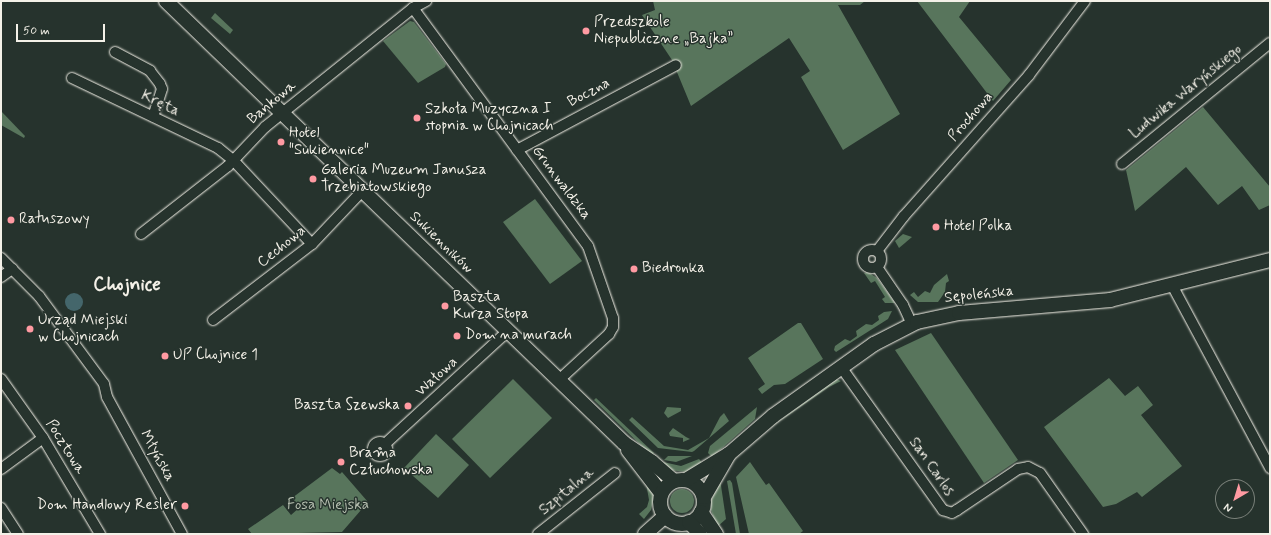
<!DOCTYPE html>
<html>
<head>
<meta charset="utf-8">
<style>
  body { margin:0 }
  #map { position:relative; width:1271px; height:535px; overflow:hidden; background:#26332d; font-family:Mynerve,sans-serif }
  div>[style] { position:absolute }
  .green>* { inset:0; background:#58755c }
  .round { border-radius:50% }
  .water>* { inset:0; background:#44666b }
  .roads { filter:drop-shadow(0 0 1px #f4f1e8) drop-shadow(0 0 1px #f4f1e8) }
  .street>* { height:10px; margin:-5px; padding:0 5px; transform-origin:5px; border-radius:5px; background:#26332d }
  .street>.ring { margin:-5px; padding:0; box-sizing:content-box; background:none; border:10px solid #26332d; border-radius:50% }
  .secondary>* { height:14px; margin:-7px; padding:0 7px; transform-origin:7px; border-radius:7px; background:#26332d }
  .secondary>.ring { margin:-7px; padding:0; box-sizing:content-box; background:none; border:14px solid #26332d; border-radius:50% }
  .dots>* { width:11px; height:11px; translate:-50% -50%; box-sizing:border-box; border:2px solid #26332d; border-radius:50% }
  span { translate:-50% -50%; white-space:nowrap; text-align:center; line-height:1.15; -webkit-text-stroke:3px #26332d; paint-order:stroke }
  .poi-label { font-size:15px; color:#f4f1e8 }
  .left { translate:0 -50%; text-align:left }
  .right { translate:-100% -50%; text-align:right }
  .street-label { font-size:15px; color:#f4f1e8 }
  .park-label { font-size:15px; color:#b6bfb0 }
  .district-label { font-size:19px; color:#f4f1e8; font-weight:700 }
  .frame { position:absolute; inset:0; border:2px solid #f4f1e8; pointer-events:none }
  .north { position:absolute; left:1215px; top:479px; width:40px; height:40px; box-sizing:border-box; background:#26332d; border:1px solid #787f78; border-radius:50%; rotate:218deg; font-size:11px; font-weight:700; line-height:16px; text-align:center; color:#f4f1e8 }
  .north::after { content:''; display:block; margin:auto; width:14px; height:18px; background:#ff9aa2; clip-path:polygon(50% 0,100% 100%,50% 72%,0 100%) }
  .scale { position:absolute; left:16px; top:24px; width:89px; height:18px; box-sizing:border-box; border:2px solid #f4f1e8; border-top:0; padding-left:5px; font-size:12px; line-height:14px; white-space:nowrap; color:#f4f1e8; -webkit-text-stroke:3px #26332d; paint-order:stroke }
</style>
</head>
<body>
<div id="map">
  <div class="green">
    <div style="clip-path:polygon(653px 1px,865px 1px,860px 5px,838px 5px,900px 114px,843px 150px,801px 77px,810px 71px,789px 38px,691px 106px,672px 60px,642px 15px,655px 10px)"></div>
    <div style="clip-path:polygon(917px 1px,970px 1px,959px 17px,1011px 80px,993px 101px)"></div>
    <div style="clip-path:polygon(215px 13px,233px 30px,230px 34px,211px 18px)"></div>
    <div style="clip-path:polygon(410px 21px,414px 22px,446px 64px,445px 67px,418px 83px,383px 41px)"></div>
    <div style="clip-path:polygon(1203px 107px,1270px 187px,1270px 205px,1259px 210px,1242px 186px,1218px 205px,1186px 167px,1135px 211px,1126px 170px)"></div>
    <div style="clip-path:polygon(1px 111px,25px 136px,24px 138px,1px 125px)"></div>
    <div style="clip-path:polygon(535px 199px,582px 261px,550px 284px,503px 222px)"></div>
    <div style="clip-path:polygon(903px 234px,912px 237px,899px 248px,895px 241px)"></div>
    <div style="clip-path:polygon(868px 272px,877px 278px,895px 303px,885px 303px,882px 299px,885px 297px,875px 281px,871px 283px,864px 273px)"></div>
    <div style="clip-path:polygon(947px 274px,949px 281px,946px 283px,945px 292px,938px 302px,918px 302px,910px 295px,914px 292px,918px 297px,925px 291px,930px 293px,934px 285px)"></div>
    <div style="clip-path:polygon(892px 311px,888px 319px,836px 352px,834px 350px,835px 346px,845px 339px,850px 341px,857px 336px,856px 331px,866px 324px,872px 325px,879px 320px,878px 316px,884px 312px)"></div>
    <div style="clip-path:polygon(798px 323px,801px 323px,823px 359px,785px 384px,774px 385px,762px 394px,758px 389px,765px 384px,748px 358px)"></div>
    <div style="clip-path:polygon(931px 333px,1018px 460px,984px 483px,895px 350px)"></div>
    <div style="clip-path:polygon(1109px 378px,1125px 396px,1138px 386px,1153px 405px,1141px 415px,1182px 466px,1142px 497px,1137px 492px,1116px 504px,1103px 507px,1044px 427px)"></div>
    <div style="clip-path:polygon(513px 379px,552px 418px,490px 478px,452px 439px)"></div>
    <div style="clip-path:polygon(836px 379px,841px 381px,829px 387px,770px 428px)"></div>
    <div style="clip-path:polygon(596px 398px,654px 453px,651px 455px,594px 400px)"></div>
    <div style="clip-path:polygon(667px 407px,681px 408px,681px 411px,668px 418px,664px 413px)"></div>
    <div style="clip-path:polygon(757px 407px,755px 419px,712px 457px,708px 453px,710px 446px)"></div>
    <div style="clip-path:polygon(724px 413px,729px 421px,694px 451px,692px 452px,658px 448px,629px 420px,632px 417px,664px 446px,688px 450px,709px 438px,720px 417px)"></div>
    <div style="clip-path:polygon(673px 428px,686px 437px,690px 439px,683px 442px,683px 438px,670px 436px,669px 433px)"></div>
    <div style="clip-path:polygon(436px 434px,469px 465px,438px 498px,404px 468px)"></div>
    <div style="clip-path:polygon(668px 456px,692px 456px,676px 462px,664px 460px)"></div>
    <div style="clip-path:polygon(699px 459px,704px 465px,686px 472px,670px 470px,663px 462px,681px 466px)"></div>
    <div style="clip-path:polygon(750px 462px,766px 485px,769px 483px,803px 531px,799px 534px,749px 534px,736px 477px)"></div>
    <div style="clip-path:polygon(332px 468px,340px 474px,342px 472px,368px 502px,342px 532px,252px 534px,248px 529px,283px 505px,291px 515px,300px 507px,292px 498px)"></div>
    <div style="clip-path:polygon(720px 479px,726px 519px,717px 527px,711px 510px,711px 501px)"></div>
    <div style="clip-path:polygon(730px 480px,732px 483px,740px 534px,736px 534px,727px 481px)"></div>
    <div style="clip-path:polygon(646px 483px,653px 489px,654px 496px,651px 510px,644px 519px,639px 514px,647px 507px,649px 500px)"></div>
    <div class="round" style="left:670px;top:489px;width:24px;height:24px"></div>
  </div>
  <div class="water">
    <div class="round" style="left:65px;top:293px;width:18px;height:18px"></div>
  </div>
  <div class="roads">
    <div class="street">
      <div style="left:413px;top:8px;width:295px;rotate:53.7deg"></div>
      <div style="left:588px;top:246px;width:76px;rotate:70.9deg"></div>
      <div style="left:613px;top:318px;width:9px;rotate:90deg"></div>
      <div style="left:613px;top:327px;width:8px;rotate:120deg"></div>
      <div style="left:609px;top:334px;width:68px;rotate:137.4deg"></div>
      <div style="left:115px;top:52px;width:40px;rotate:28deg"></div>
      <div style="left:150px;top:71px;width:16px;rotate:52deg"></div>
      <div style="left:160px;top:84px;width:5px;rotate:68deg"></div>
      <div style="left:162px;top:89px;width:29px;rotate:108deg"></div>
      <div style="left:72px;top:78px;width:162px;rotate:25.6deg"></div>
      <div style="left:218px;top:148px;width:19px;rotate:39deg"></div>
      <div style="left:233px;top:160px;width:115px;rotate:46.8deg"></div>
      <div style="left:517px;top:150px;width:180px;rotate:-28.1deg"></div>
      <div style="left:1122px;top:164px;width:191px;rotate:-39.3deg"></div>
      <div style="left:141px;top:234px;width:110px;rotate:-38deg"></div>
      <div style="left:228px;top:166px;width:54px;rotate:-46.5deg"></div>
      <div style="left:265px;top:127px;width:190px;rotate:-38.8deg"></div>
      <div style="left:413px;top:8px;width:15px;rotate:-28deg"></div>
      <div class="ring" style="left:863px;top:250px;width:8px;height:8px"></div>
      <div style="left:877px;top:251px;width:44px;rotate:-52.4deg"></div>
      <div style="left:904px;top:216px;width:188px;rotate:-48.4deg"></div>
      <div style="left:1029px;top:75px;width:93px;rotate:-52.9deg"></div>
      <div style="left:1px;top:258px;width:54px;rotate:45deg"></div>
      <div style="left:39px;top:296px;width:109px;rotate:53.5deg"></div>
      <div style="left:104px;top:384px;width:13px;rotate:77deg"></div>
      <div style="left:107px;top:397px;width:156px;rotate:61.3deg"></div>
      <div style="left:877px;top:267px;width:46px;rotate:55.6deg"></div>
      <div style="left:903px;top:305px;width:21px;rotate:65deg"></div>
      <div style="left:1px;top:277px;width:14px;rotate:-36deg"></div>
      <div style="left:1172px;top:285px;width:208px;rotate:61.8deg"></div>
      <div style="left:213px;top:320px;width:125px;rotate:-37.5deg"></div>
      <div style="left:312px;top:244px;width:74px;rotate:-46.6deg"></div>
      <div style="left:841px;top:367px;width:176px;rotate:54.5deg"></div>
      <div style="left:943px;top:510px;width:9px;rotate:18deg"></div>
      <div style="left:952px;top:513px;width:6px;rotate:-31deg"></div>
      <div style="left:957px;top:510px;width:73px;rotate:-33.9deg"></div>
      <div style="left:1018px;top:469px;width:10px;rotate:-11deg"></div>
      <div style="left:1028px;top:467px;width:13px;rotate:27deg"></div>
      <div style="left:1040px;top:473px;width:75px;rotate:54.8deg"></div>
      <div style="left:1px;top:379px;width:72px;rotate:54.6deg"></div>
      <div style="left:43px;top:438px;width:112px;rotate:59.3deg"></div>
      <div class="ring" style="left:373px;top:442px;width:4px;height:4px"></div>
      <div style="left:385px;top:444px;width:167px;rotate:-42.6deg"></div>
      <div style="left:1px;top:469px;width:52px;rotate:-36.4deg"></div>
      <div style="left:1px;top:508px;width:31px;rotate:57deg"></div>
      <div style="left:538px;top:534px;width:98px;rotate:-38.4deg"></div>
    </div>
    <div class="secondary">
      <div style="left:166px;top:1px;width:636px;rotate:43.98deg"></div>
      <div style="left:624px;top:443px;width:34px;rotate:34deg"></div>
      <div style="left:652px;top:462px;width:29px;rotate:41deg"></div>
      <div style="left:628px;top:450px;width:54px;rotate:52.5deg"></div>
      <div class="ring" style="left:660px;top:480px;width:30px;height:30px"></div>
      <div style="left:686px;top:480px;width:50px;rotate:-31.2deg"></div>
      <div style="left:729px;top:454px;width:58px;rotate:-40.8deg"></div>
      <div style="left:773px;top:416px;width:124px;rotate:-35.5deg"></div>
      <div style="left:874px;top:344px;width:48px;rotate:-27.1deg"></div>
      <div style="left:917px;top:322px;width:43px;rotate:-12.1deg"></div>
      <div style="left:959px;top:313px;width:152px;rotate:-4.9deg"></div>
      <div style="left:1110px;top:300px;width:165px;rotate:-14deg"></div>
      <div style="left:704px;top:497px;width:50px;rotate:-59.8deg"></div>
      <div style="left:701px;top:512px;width:27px;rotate:56deg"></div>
      <div style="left:689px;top:522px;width:16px;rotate:47deg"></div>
      <div style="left:645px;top:534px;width:27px;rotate:-42deg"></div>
    </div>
  </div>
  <div class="dots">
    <div style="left:586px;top:31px;background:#ff9aa2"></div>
    <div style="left:417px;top:118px;background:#ff9aa2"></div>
    <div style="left:281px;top:142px;background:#ff9aa2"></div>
    <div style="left:313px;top:179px;background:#ff9aa2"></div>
    <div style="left:11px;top:220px;background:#ff9aa2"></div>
    <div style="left:936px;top:227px;background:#ff9aa2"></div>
    <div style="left:634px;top:269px;background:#ff9aa2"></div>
    <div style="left:445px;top:306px;background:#ff9aa2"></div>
    <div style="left:30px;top:329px;background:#ff9aa2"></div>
    <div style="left:457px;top:336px;background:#ff9aa2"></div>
    <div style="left:165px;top:356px;background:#ff9aa2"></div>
    <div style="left:408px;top:406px;background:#ff9aa2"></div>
    <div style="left:341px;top:462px;background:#ff9aa2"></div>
    <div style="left:185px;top:506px;background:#ff9aa2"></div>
  </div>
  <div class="poi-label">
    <span class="left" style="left:594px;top:31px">Przedszkole<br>Niepubliczne „Bajka”</span>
    <span class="left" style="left:425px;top:118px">Szkoła Muzyczna I<br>stopnia w Chojnicach</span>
    <span class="left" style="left:289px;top:142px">Hotel<br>"Sukiennice"</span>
    <span class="left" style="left:321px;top:179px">Galeria Muzeum Janusza<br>Trzebiatowskiego</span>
    <span class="left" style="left:19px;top:220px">Ratuszowy</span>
    <span class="left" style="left:944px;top:227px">Hotel Polka</span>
    <span class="left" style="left:642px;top:269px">Biedronka</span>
    <span class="left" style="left:453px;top:306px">Baszta<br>Kurza Stopa</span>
    <span class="left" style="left:38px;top:329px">Urząd Miejski<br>w Chojnicach</span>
    <span class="left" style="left:465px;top:336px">Dom na murach</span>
    <span class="left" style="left:173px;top:356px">UP Chojnice 1</span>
    <span class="right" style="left:400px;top:406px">Baszta Szewska</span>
    <span class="left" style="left:349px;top:462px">Brama<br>Człuchowska</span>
    <span class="right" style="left:177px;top:506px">Dom Handlowy Resler</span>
  </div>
  <div class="street-label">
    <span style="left:1186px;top:92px;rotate:-39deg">Ludwika Waryńskiego</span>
    <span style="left:589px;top:93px;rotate:-28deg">Boczna</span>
    <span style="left:272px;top:103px;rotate:-40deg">Bankowa</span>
    <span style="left:160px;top:104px;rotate:26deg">Kręta</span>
    <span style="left:971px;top:117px;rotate:-49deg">Prochowa</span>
    <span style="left:561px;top:183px;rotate:53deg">Grunwaldzka</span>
    <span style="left:441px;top:243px;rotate:44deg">Sukienników</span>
    <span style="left:282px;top:247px;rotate:-39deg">Cechowa</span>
    <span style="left:979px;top:295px;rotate:-6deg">Sępoleńska</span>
    <span style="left:437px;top:377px;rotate:-42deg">Wałowa</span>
    <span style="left:65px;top:447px;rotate:58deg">Pocztowa</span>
    <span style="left:157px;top:456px;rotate:61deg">Młyńska</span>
    <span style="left:931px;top:467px;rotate:55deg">San Carlos</span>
    <span style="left:567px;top:492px;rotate:-39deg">Szpitalna</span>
  </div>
  <div class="park-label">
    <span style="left:328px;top:506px">Fosa Miejska</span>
  </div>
  <div class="district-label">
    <span style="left:127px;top:285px">Chojnice</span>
  </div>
  <div class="frame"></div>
  <div class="north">N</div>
  <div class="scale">50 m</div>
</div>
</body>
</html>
